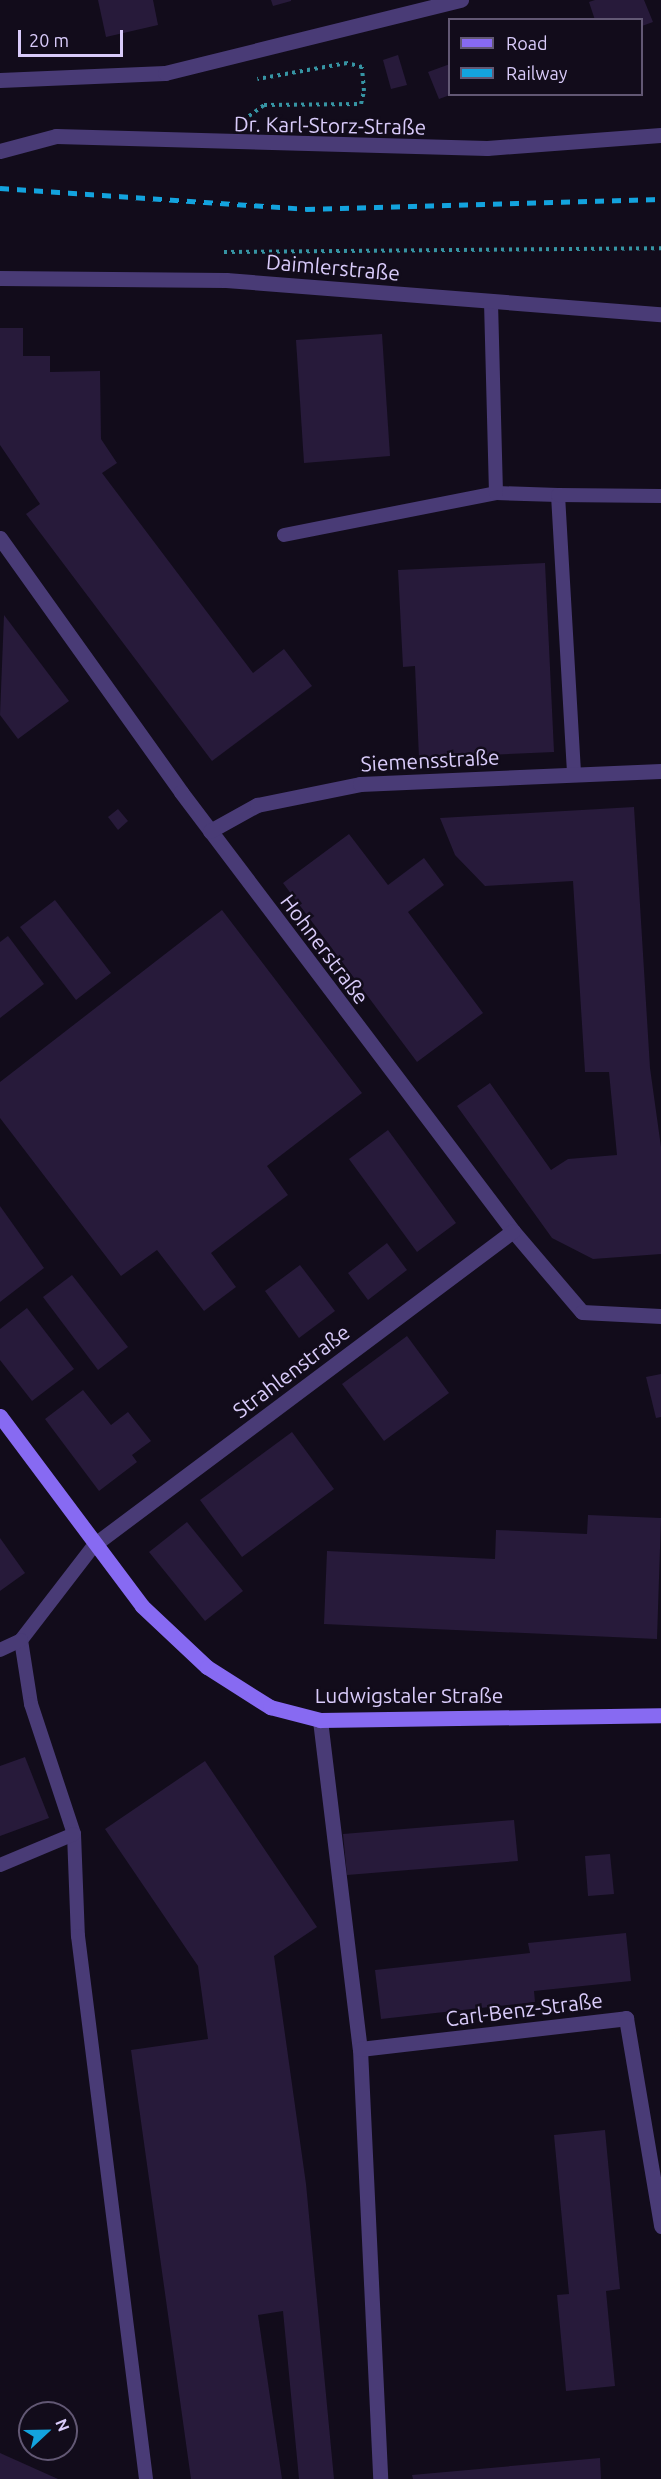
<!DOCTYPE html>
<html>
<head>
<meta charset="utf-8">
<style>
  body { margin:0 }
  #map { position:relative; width:661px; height:2479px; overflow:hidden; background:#120c1b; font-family:Ubuntu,sans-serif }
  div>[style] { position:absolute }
  .building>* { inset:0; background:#271a3a }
  .path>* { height:4px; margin-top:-2px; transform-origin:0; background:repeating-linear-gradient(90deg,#3694a3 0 3px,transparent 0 7.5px) }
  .lane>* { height:14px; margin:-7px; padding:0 7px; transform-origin:7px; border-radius:7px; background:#493b76 }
  .street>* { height:15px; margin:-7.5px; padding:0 7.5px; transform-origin:7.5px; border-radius:7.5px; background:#493b76 }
  .secondary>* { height:15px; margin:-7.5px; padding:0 7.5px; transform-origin:7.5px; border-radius:7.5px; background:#876af2 }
  .rail>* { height:4.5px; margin-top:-2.25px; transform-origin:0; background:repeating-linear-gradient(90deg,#13a3de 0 9px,transparent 0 17px) }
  span { translate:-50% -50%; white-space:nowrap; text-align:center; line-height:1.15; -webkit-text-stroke:5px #120c1b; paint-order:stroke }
  .street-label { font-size:21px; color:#d9cbfa }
  .legend { position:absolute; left:448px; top:18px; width:195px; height:78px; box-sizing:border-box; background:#120c1b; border:2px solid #625874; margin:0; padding:8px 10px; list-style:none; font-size:18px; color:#d9cbfa }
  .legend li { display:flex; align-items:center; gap:12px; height:30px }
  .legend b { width:30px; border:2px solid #625874 }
  .north { position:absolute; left:18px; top:2401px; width:60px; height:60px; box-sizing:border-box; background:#120c1b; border:2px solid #625874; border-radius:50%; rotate:68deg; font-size:16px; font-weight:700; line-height:24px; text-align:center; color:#d9cbfa }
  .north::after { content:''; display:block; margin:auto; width:21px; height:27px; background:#13a3de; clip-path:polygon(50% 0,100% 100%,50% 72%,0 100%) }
  .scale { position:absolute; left:18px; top:30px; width:105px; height:27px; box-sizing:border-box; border:3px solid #d9cbfa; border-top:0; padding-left:8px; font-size:18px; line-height:21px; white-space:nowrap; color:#d9cbfa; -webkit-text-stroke:4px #120c1b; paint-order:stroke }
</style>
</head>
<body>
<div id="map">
  <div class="building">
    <div style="clip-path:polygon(98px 0,153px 0,158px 25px,106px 37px)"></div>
    <div style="clip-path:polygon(271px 0,291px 0,291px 1px,273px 6px)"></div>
    <div style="clip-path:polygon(595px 0,644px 0,653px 22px,642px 26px,642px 20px,595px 20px,589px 2px)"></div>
    <div style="clip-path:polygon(398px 55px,407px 85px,391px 89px,383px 60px)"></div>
    <div style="clip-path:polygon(450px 64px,450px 95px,439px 99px,428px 72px)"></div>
    <div style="clip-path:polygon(0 328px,23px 328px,23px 356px,50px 356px,50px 372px,100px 371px,101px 439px,117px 463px,102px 473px,253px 673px,284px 649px,312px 686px,212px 761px,26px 514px,40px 504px,0 445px)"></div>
    <div style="clip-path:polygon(382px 334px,390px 456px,304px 463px,296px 340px)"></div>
    <div style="clip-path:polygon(545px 563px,554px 752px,419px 758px,415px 666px,403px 667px,398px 570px)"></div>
    <div style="clip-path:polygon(4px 615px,69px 701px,18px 739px,0 715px)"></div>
    <div style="clip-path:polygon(634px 807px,650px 1068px,661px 1147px,661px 1254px,593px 1259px,552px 1238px,457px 1106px,490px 1083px,551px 1170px,568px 1159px,617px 1155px,609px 1072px,585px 1072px,573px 881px,485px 886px,455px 855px,440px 818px)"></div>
    <div style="clip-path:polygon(118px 809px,128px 821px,118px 830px,108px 817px)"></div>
    <div style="clip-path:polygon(349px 834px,388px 885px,424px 858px,444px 885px,408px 912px,483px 1013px,417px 1062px,283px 883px)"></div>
    <div style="clip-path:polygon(55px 900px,111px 973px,76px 1000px,20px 927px)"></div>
    <div style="clip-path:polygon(222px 910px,362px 1093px,267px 1166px,288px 1195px,211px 1253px,236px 1287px,204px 1311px,157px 1250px,121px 1276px,0 1118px,0 1082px)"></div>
    <div style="clip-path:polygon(8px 936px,44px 984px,0 1018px,0 942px)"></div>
    <div style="clip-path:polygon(388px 1130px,456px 1223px,417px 1252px,349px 1159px)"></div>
    <div style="clip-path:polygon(0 1206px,44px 1268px,0 1302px)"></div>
    <div style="clip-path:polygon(387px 1243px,407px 1270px,368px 1300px,348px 1273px)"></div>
    <div style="clip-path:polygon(300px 1265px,335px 1311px,299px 1338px,265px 1291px)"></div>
    <div style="clip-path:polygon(72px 1275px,128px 1347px,98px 1370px,43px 1297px)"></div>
    <div style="clip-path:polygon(27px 1308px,74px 1369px,32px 1401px,0 1360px,0 1329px)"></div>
    <div style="clip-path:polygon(407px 1336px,449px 1393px,384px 1441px,342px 1384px)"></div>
    <div style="clip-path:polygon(661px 1374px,661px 1417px,656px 1418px,646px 1377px)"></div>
    <div style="clip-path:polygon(83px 1390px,111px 1425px,128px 1412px,151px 1441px,132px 1455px,137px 1462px,99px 1491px,45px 1419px)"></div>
    <div style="clip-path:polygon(292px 1432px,334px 1489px,242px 1557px,200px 1500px)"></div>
    <div style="clip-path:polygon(588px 1515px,661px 1518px,657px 1639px,324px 1624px,327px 1551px,495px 1559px,496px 1530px,587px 1534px)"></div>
    <div style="clip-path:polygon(187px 1522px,243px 1591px,205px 1621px,149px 1552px)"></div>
    <div style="clip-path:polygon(0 1538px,25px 1573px,0 1591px)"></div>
    <div style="clip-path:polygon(25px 1757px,49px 1818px,0 1836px,0 1766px)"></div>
    <div style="clip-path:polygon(205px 1761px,317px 1927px,274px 1956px,306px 2184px,334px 2479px,299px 2479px,283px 2311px,258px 2315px,282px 2479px,191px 2479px,131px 2050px,208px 2039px,198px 1966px,105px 1829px)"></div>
    <div style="clip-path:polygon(514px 1820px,518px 1861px,347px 1875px,343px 1834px)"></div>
    <div style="clip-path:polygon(610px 1854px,614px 1894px,588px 1896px,585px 1856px)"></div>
    <div style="clip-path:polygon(626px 1933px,631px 1981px,534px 1991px,535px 2002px,381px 2019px,375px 1970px,530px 1953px,528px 1943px)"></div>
    <div style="clip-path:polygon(605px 2130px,620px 2289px,606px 2291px,615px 2386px,566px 2391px,557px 2295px,569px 2294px,554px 2135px)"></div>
    <div style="clip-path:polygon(0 2453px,58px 2479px,0 2479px)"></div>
    <div style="clip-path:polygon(600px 2458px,601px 2479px,413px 2479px,412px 2475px)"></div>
  </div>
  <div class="path">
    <div style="left:249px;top:116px;width:19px;rotate:-36deg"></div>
    <div style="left:264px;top:105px;width:97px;rotate:-0.6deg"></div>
    <div style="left:361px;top:104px;width:13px;rotate:-77deg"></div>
    <div style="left:364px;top:91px;width:24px;rotate:-95deg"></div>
    <div style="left:362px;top:67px;width:16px;rotate:-165deg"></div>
    <div style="left:347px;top:63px;width:91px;rotate:169.9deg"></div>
    <div style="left:224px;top:252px;width:437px;rotate:-0.5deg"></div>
  </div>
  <div class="lane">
    <div style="left:496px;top:493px;width:62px;rotate:1.8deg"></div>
    <div style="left:558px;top:495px;width:280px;rotate:86.7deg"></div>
    <div style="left:558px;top:495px;width:103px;rotate:0.6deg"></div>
    <div style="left:284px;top:535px;width:216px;rotate:-11.2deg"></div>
    <div style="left:496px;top:493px;width:192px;rotate:-91.5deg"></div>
    <div style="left:95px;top:1544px;width:121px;rotate:127.6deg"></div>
    <div style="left:21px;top:1640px;width:65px;rotate:81.1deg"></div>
    <div style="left:31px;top:1704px;width:137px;rotate:71.7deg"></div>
    <div style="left:74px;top:1834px;width:102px;rotate:87.8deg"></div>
    <div style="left:78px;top:1936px;width:547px;rotate:82.86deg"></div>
    <div style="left:0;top:1650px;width:23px;rotate:-25deg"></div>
    <div style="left:0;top:1865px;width:80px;rotate:-22.7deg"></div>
  </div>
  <div class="street">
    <div style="left:0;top:80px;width:165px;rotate:-2.4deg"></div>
    <div style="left:165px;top:73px;width:305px;rotate:-13.9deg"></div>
    <div style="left:0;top:151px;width:58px;rotate:-15deg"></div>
    <div style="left:56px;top:136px;width:431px;rotate:1.6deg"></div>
    <div style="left:487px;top:148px;width:174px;rotate:-4.3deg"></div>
    <div style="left:0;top:278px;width:226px;rotate:0.5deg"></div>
    <div style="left:226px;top:280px;width:436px;rotate:4.5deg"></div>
    <div style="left:0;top:538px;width:312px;rotate:54.5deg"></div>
    <div style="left:181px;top:792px;width:550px;rotate:52.9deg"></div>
    <div style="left:513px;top:1231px;width:106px;rotate:49.6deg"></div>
    <div style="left:582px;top:1312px;width:79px;rotate:2.9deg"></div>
    <div style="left:210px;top:831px;width:54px;rotate:-29deg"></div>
    <div style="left:257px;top:805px;width:105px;rotate:-11.5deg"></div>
    <div style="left:360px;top:784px;width:301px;rotate:-2.5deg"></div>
    <div style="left:95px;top:1544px;width:522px;rotate:-36.83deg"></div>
    <div style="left:320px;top:1720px;width:331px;rotate:83.1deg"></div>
    <div style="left:360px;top:2049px;width:430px;rotate:87.3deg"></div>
    <div style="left:360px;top:2049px;width:268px;rotate:-6.6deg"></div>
    <div style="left:626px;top:2018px;width:211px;rotate:80.4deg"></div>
  </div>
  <div class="secondary">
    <div style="left:0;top:1416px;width:237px;rotate:53.2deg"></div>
    <div style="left:142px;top:1606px;width:89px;rotate:43.2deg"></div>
    <div style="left:207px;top:1667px;width:75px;rotate:32.4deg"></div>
    <div style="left:270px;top:1707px;width:52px;rotate:14.6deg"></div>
    <div style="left:320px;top:1720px;width:341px;rotate:-0.8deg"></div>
  </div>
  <div class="rail">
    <div style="left:0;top:188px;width:307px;rotate:3.9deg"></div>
    <div style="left:306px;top:209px;width:355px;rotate:-1.6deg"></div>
  </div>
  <div class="street-label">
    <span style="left:330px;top:125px;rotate:1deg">Dr. Karl-Storz-Straße</span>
    <span style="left:333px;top:267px;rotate:5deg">Daimlerstraße</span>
    <span style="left:430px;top:760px;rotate:-3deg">Siemensstraße</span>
    <span style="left:325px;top:949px;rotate:53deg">Hohnerstraße</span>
    <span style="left:291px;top:1371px;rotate:-37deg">Strahlenstraße</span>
    <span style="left:409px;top:1695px">Ludwigstaler Straße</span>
    <span style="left:524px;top:2009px;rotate:-7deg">Carl-Benz-Straße</span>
  </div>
  <ul class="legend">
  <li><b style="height:8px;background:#876af2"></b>Road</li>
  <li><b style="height:8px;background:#13a3de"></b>Railway</li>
  </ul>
  <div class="north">N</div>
  <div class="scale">20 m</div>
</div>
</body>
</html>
